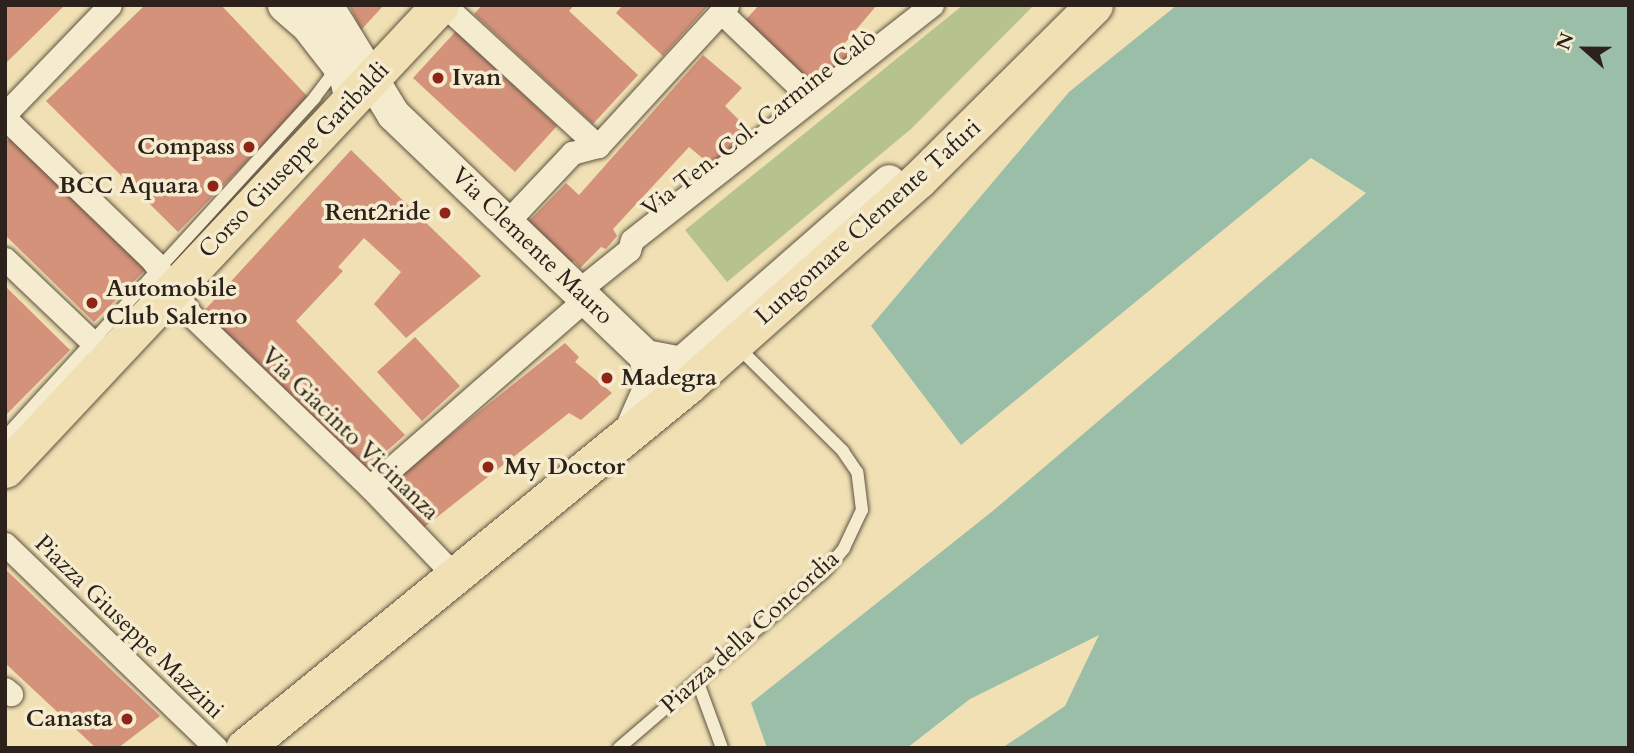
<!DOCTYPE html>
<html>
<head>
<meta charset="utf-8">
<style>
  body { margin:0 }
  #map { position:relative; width:1634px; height:753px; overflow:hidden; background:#f0e0b3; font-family:Cardo,serif }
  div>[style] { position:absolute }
  .green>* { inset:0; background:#b7c38e }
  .water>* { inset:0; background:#9bbea8 }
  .building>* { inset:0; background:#d4927b }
  .roads { filter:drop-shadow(0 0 2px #5e5241) drop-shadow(0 0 2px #5e5241) }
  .lane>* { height:12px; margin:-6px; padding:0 6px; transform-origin:6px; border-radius:6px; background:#f5ebce }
  .street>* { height:23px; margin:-11.5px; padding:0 11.5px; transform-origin:11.5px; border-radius:11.5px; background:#f5ebce }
  .secondary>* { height:33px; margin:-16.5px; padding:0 16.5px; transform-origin:16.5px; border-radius:16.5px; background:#f5ebce }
  .primary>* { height:37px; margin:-18.5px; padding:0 18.5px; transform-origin:18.5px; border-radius:18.5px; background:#f0e0b3 }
  .dots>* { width:19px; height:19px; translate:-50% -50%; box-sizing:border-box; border:4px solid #f5ebce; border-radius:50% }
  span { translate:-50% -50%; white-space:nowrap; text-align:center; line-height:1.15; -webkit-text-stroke:7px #f5ebce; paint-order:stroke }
  .poi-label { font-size:24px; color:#2d221b; font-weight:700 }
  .left { translate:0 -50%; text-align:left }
  .right { translate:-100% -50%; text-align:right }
  .street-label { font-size:24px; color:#2d221b }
  .frame { position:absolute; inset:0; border:7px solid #2d221b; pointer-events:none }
  .north { position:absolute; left:1550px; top:14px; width:70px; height:70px; -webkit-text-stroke:5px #f5ebce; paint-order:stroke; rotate:291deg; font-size:19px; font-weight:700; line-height:28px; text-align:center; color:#2d221b }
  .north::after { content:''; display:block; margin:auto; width:24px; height:32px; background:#2d221b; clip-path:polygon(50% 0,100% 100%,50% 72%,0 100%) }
</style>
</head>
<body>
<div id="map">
  <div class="green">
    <div style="clip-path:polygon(963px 5px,1034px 5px,911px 129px,727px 282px,685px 230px)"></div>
  </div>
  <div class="water">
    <div style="clip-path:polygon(1177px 5px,1629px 5px,1629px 748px,1002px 748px,1065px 706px,1099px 635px,970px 699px,907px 748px,767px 748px,751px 703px,994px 510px,1366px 193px,1311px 158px,961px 445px,871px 326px,1069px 92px)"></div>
  </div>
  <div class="building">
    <div style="clip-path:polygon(5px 5px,65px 5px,5px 64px)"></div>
    <div style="clip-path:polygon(145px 5px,221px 5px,309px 98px,178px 232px,46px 101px)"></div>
    <div style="clip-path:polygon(349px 5px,384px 5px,361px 30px)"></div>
    <div style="clip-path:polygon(482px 5px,574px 5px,569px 11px,638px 75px,593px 124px,474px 14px)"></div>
    <div style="clip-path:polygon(623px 5px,709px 5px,663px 56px,616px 13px)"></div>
    <div style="clip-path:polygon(759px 5px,877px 5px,844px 44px,858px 54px,818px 93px,741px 25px)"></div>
    <div style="clip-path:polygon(456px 31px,557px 126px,515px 172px,413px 78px)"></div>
    <div style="clip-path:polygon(703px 55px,742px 88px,725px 106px,751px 132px,711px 165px,689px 147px,613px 229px,617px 236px,606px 249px,601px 247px,580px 268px,574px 261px,568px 265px,527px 223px,566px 183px,579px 195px)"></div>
    <div style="clip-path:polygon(13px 135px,148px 267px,94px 322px,5px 235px,5px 143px)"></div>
    <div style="clip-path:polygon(351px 150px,481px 276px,406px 338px,374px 304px,401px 272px,364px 238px,338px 267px,343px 271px,296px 321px,405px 435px,362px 472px,203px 312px)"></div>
    <div style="clip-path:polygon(5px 286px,70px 350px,5px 416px)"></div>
    <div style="clip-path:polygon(415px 337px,460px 386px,422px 421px,377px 372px)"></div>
    <div style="clip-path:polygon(565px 343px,579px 357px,575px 362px,612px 393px,581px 420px,569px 413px,422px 529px,380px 491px)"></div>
    <div style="clip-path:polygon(5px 569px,160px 716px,118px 748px,96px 748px,5px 663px)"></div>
  </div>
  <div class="roads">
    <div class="lane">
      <div style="left:5px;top:437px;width:460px;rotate:-47.6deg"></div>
      <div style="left:315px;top:97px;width:25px;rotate:-53deg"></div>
      <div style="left:330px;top:77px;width:13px;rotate:-81deg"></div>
      <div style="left:697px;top:680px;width:72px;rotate:69.8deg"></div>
      <div style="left:619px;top:748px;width:272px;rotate:-40.7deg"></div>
      <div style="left:825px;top:571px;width:30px;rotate:-50deg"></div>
      <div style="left:844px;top:548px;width:42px;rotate:-64.7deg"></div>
      <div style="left:862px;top:510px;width:38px;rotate:-97deg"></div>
      <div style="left:857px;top:472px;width:25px;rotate:-124deg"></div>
      <div style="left:843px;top:451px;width:149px;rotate:-135.3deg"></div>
    </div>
    <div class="street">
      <div style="left:444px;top:5px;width:209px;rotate:42.5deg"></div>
      <div style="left:721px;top:12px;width:124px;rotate:43.7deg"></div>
      <div style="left:5px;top:114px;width:151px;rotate:-46.1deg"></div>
      <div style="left:5px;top:118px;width:206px;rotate:44deg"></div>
      <div style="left:153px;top:261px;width:67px;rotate:54.7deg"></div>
      <div style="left:192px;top:316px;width:247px;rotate:43.9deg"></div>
      <div style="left:370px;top:487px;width:123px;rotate:46.3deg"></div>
      <div style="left:507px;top:222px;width:95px;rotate:-46.7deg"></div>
      <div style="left:572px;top:153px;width:27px;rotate:-15deg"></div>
      <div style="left:598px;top:146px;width:191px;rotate:-47.5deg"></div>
      <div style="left:5px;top:259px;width:141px;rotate:43.6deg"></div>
      <div style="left:579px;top:290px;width:64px;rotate:-38.7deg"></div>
      <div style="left:629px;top:250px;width:10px;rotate:-73deg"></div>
      <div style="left:632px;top:240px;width:381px;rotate:-38.1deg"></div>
      <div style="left:370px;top:487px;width:288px;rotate:-41.1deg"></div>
      <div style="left:5px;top:544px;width:293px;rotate:44deg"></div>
      <div style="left:5px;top:689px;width:8px;rotate:40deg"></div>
    </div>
    <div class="secondary">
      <div style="left:284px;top:5px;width:30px;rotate:41deg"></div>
      <div style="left:307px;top:25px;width:62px;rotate:52.2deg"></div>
      <div style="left:345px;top:74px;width:28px;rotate:77deg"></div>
      <div style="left:326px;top:5px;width:128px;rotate:58.4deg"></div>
      <div style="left:393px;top:114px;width:349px;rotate:43.8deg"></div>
      <div style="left:645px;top:356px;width:29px;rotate:78deg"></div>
      <div style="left:651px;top:384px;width:47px;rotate:113.8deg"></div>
      <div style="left:645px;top:356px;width:37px;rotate:11deg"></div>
      <div style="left:681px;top:363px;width:276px;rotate:-41.2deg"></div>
    </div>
    <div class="primary">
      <div style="left:5px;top:469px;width:636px;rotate:-46.85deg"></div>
      <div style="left:244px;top:748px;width:574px;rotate:-39.27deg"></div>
      <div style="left:688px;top:385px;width:308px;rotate:-41.7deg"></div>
      <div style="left:918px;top:180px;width:248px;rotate:-44.8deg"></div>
    </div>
  </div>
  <div class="dots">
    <div style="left:438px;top:78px;background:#8f2418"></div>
    <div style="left:249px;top:147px;background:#8f2418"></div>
    <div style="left:213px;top:186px;background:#8f2418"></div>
    <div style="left:445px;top:213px;background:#8f2418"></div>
    <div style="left:92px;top:303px;background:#8f2418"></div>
    <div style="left:607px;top:378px;background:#8f2418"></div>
    <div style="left:488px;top:467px;background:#8f2418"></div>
    <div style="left:127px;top:719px;background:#8f2418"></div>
  </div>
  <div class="poi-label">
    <span class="left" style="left:452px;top:78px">Ivan</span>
    <span class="right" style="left:235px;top:147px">Compass</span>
    <span class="right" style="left:199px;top:186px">BCC Aquara</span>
    <span class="right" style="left:431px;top:213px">Rent2ride</span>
    <span class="left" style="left:106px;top:303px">Automobile<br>Club Salerno</span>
    <span class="left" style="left:621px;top:378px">Madegra</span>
    <span class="left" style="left:504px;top:467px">My Doctor</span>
    <span class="right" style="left:113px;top:719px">Canasta</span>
  </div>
  <div class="street-label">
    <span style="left:759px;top:123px;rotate:-38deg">Via Ten. Col. Carmine Calò</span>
    <span style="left:294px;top:160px;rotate:-46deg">Corso Giuseppe Garibaldi</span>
    <span style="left:868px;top:222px;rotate:-42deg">Lungomare Clemente Tafuri</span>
    <span style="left:532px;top:246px;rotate:44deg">Via Clemente Mauro</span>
    <span style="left:350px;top:434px;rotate:44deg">Via Giacinto Vicinanza</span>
    <span style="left:129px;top:627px;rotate:44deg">Piazza Giuseppe Mazzini</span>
    <span style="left:750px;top:632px;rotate:-42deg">Piazza della Concordia</span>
  </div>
  <div class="frame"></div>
  <div class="north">N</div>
</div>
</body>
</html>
